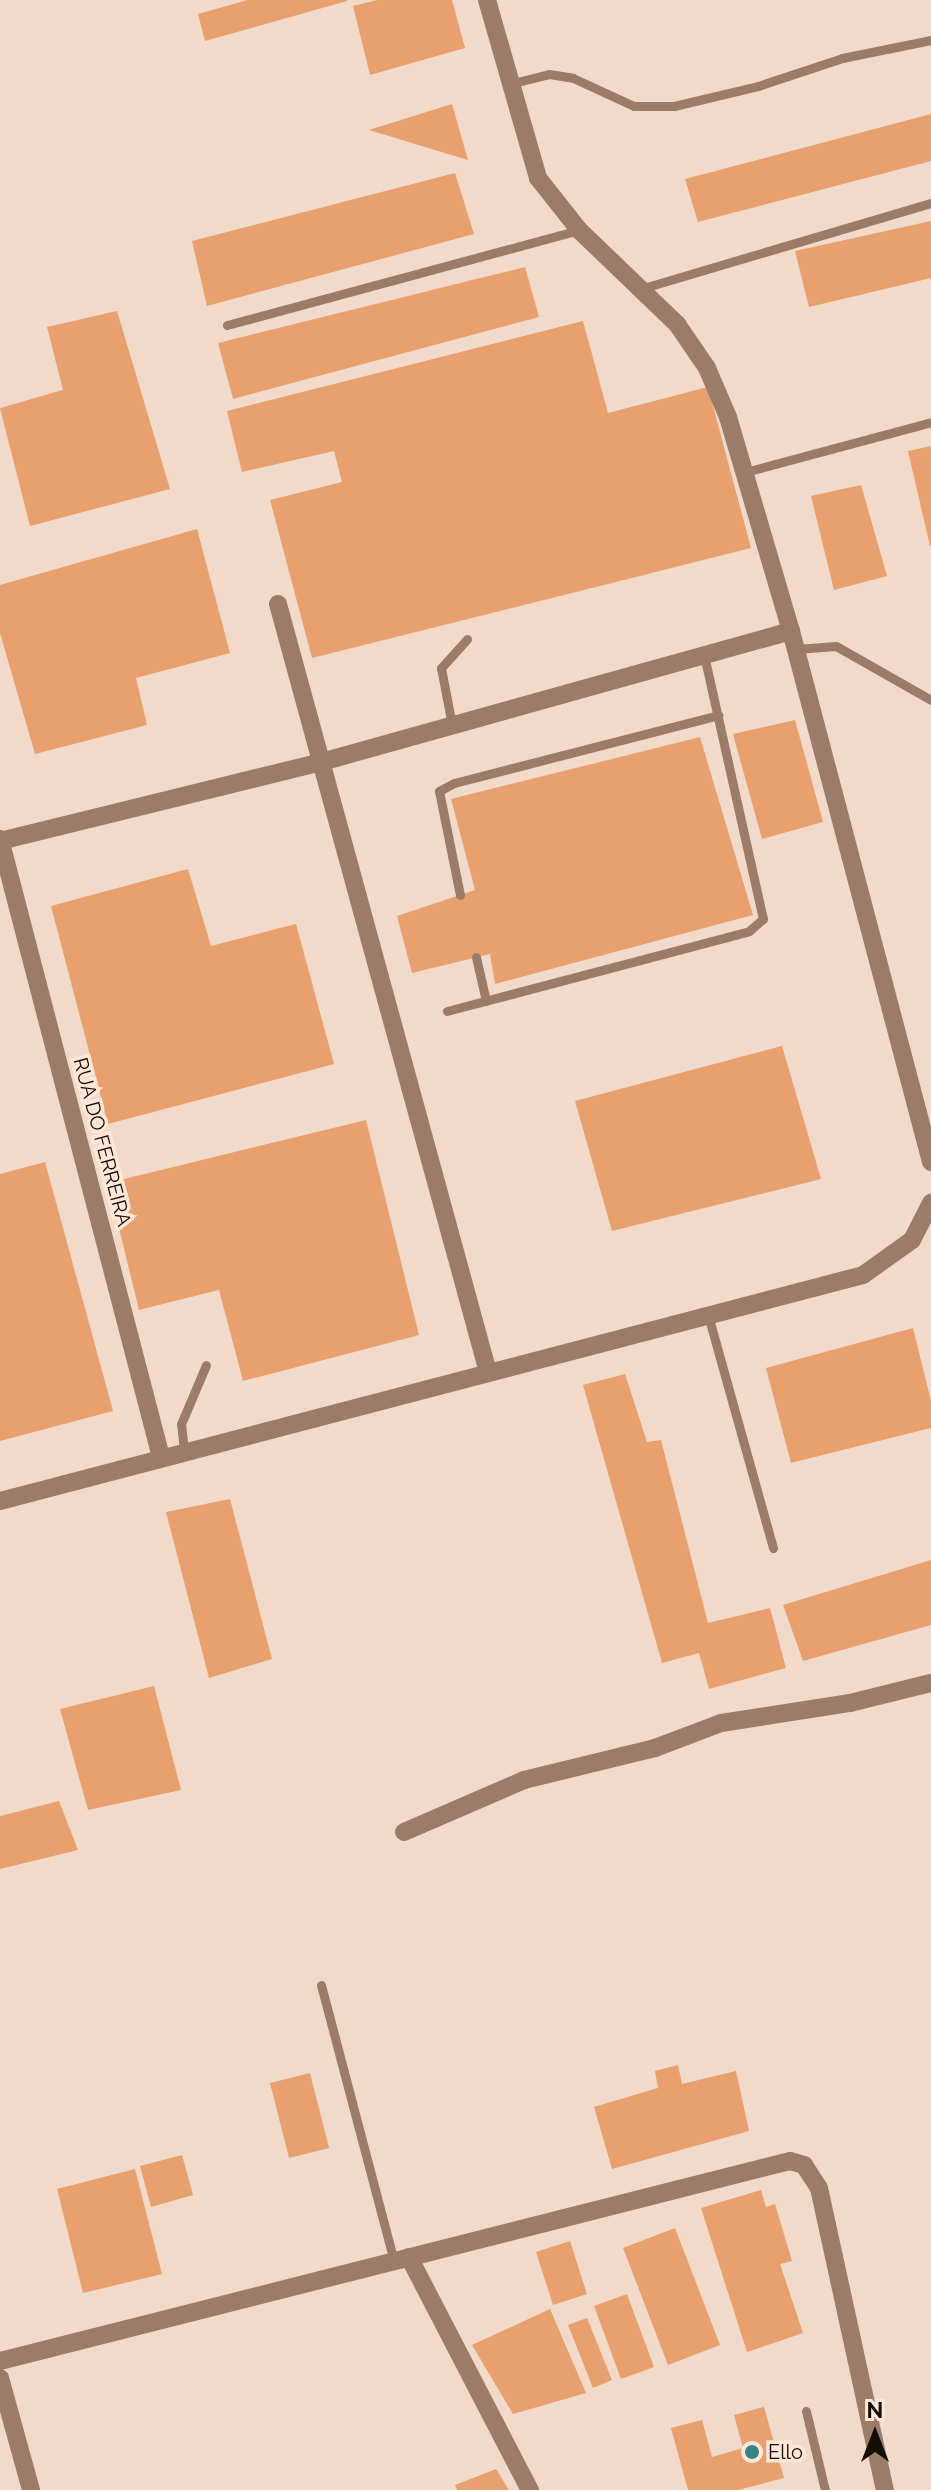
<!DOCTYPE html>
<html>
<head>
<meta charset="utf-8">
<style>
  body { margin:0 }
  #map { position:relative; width:931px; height:2490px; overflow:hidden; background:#f2daca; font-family:Raleway,sans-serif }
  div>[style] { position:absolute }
  .building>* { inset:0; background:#e7a06e }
  .lane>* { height:9px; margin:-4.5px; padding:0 4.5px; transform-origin:4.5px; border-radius:4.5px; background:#9b7c68 }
  .street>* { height:18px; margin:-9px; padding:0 9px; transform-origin:9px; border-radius:9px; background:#9b7c68 }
  .dots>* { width:22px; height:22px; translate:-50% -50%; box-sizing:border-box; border:4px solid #ffe7d7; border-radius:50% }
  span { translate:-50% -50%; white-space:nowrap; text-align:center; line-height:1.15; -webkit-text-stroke:7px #ffe7d7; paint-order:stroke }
  .street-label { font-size:20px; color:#150d08 }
  .poi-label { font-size:20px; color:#150d08 }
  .left { translate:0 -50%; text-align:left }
  .north { position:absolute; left:835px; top:2394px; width:80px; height:80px; -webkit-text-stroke:6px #ffe7d7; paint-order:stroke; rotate:0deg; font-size:22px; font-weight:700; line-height:32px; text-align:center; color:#150d08 }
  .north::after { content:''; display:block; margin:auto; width:28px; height:36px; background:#150d08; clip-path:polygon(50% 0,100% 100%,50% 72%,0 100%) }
</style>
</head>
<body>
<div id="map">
  <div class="building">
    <div style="clip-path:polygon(248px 0,347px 0,347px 1px,205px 41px,198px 14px)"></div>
    <div style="clip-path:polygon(377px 0,452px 0,465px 48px,370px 75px,353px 6px)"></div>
    <div style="clip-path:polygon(452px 104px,468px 160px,369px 130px)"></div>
    <div style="clip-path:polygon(931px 114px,931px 161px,698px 222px,685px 179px)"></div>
    <div style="clip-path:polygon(455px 173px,474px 234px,207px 306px,192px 241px)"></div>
    <div style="clip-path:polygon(931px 221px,931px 278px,809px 307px,795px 251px)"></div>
    <div style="clip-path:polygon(525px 267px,539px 317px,233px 399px,218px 343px)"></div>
    <div style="clip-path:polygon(117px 311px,170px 489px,30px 526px,0 408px,63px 390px,47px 327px)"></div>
    <div style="clip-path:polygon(583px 321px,608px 413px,708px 387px,751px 548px,312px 658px,270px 500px,342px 482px,334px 451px,242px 472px,227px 411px)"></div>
    <div style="clip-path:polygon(931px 446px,931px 546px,930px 546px,908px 451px)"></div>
    <div style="clip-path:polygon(861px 485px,887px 576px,834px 590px,811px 496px)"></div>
    <div style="clip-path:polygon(197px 529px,230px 653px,136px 678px,147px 725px,35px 754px,0 633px,0 585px)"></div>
    <div style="clip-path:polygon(795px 720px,823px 822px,762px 839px,733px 734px)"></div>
    <div style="clip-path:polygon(700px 737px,753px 915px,495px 984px,490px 954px,412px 973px,397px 916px,475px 890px,451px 799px)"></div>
    <div style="clip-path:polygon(188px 869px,211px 946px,296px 924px,334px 1064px,108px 1124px,51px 906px)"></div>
    <div style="clip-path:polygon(782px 1046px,821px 1179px,612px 1231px,575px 1101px)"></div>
    <div style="clip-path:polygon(366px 1120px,419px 1335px,243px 1381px,219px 1290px,139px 1310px,108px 1183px)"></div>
    <div style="clip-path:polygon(45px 1162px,113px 1411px,0 1441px,0 1174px)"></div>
    <div style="clip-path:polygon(913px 1328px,931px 1401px,931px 1428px,791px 1463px,766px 1368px)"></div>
    <div style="clip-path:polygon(625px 1374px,647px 1442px,661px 1440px,708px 1623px,770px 1608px,786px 1668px,709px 1689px,699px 1653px,662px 1663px,583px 1385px)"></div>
    <div style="clip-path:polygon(230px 1499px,272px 1659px,209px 1678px,166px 1512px)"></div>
    <div style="clip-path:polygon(931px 1560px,931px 1625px,803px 1661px,783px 1605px)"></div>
    <div style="clip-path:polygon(154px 1686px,181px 1790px,88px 1810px,60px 1709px)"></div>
    <div style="clip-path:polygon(59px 1801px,78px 1850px,0 1869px,0 1816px)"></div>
    <div style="clip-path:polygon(678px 2065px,682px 2084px,736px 2071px,749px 2131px,612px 2169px,594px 2107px,658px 2088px,655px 2071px)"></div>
    <div style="clip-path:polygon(310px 2073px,329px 2148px,289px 2158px,270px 2083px)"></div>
    <div style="clip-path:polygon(182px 2155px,193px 2195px,151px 2207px,140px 2166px)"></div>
    <div style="clip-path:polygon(135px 2169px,162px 2274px,83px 2293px,57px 2189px)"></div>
    <div style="clip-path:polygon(761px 2190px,766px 2207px,775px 2204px,792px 2261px,780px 2264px,803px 2333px,747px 2352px,701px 2208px)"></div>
    <div style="clip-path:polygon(675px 2228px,720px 2345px,668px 2365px,623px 2248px)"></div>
    <div style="clip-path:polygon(570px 2241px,587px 2294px,553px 2305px,536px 2252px)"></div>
    <div style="clip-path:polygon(627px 2294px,654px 2367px,621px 2379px,594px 2306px)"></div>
    <div style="clip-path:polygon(550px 2309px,586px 2393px,513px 2414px,472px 2345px)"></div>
    <div style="clip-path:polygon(587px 2318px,612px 2380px,593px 2388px,568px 2325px)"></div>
    <div style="clip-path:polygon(764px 2407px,784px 2478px,738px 2490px,688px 2490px,671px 2428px,702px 2420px,712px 2457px,743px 2448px,734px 2415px)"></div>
    <div style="clip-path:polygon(496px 2469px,509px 2490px,457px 2490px,455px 2485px)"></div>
  </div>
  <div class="lane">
    <div style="left:509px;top:84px;width:41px;rotate:-14deg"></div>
    <div style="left:549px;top:74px;width:24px;rotate:9deg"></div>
    <div style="left:573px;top:78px;width:67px;rotate:24.7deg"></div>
    <div style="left:634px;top:106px;width:40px"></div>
    <div style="left:674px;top:106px;width:86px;rotate:-13.4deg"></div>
    <div style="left:758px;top:86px;width:89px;rotate:-18.4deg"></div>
    <div style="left:842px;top:58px;width:91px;rotate:-11.4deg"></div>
    <div style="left:640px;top:289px;width:303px;rotate:-16.5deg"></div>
    <div style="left:227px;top:325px;width:365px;rotate:-15.1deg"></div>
    <div style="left:745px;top:472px;width:193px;rotate:-15deg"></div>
    <div style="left:796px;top:649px;width:40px;rotate:-4.3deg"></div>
    <div style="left:836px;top:646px;width:109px;rotate:29.6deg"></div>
    <div style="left:452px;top:725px;width:58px;rotate:-100.9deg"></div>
    <div style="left:441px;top:668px;width:39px;rotate:-48deg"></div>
    <div style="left:460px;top:895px;width:106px;rotate:-101.4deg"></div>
    <div style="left:439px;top:791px;width:17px;rotate:-28deg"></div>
    <div style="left:454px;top:783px;width:273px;rotate:-14.4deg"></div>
    <div style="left:476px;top:957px;width:45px;rotate:77.2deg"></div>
    <div style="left:447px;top:1011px;width:312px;rotate:-14.8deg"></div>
    <div style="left:749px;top:931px;width:18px;rotate:-41deg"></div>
    <div style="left:763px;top:919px;width:271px;rotate:-102.6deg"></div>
    <div style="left:708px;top:1315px;width:242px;rotate:74.4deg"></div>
    <div style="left:184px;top:1451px;width:27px;rotate:-96deg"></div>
    <div style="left:181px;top:1424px;width:64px;rotate:-67deg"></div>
    <div style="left:321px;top:1985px;width:285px;rotate:75.2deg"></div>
    <div style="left:806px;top:2411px;width:81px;rotate:76.5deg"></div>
  </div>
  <div class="street">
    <div style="left:487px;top:0;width:185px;rotate:74deg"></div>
    <div style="left:538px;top:178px;width:66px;rotate:51.7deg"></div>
    <div style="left:579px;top:230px;width:136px;rotate:43.8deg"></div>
    <div style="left:677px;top:324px;width:53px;rotate:55.7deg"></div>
    <div style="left:707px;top:368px;width:53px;rotate:66.8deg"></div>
    <div style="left:728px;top:417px;width:223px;rotate:73.6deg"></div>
    <div style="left:791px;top:631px;width:549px;rotate:75.23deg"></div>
    <div style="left:278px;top:604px;width:796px;rotate:74.71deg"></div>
    <div style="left:0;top:839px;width:639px;rotate:75.4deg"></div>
    <div style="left:0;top:841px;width:327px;rotate:-13.8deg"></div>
    <div style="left:318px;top:763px;width:491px;rotate:-15.6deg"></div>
    <div style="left:0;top:1501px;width:892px;rotate:-14.67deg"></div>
    <div style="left:863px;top:1275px;width:60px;rotate:-35.5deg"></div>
    <div style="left:912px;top:1240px;width:42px;rotate:-62.8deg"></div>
    <div style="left:404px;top:1832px;width:131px;rotate:-23.4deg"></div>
    <div style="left:524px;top:1780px;width:135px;rotate:-13.7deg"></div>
    <div style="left:655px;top:1748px;width:71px;rotate:-20.7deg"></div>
    <div style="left:721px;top:1723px;width:131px;rotate:-8.8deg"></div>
    <div style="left:850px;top:1703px;width:83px;rotate:-13.9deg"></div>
    <div style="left:409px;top:2257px;width:263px;rotate:62.6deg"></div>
    <div style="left:0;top:2361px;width:815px;rotate:-14.21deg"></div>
    <div style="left:790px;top:2161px;width:15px;rotate:16deg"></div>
    <div style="left:804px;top:2165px;width:27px;rotate:57deg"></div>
    <div style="left:819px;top:2188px;width:309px;rotate:77.7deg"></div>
    <div style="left:0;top:2378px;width:116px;rotate:74.5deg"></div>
  </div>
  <div class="dots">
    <div style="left:752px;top:2452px;background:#3a8386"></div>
  </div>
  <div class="street-label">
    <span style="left:102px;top:1142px;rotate:75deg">RUA DO FERREIRA</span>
  </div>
  <div class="poi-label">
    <span class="left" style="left:768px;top:2452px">Ello</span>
  </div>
  <div class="north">N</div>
</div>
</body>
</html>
